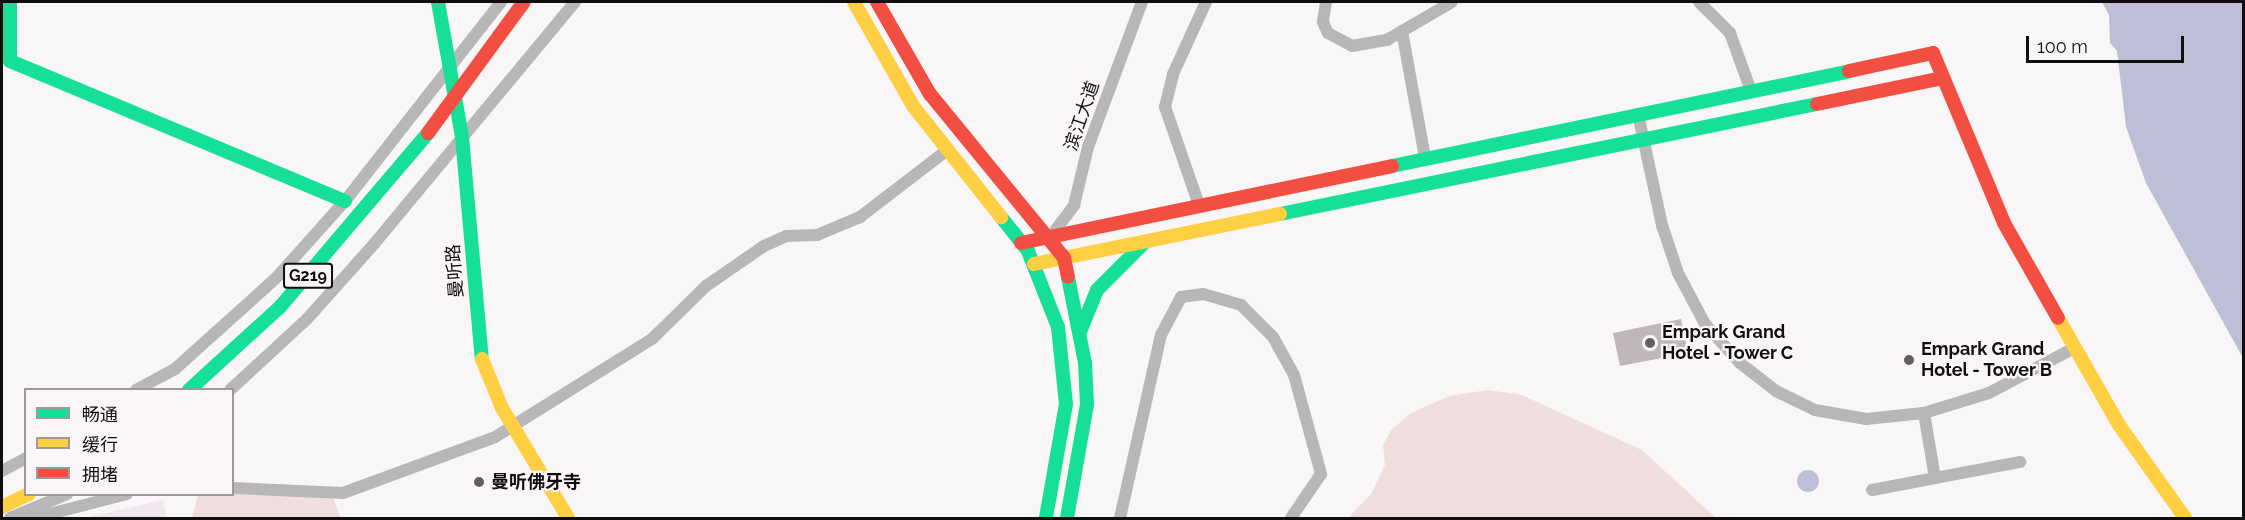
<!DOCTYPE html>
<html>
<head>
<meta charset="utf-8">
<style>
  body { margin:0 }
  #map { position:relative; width:2245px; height:520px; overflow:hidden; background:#f9f6f8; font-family:Raleway,"Noto Sans SC",sans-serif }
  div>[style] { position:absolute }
  .built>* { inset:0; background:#efe7ed }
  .green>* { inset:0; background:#f0dedf }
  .water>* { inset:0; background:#bebfd7 }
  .round { border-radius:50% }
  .building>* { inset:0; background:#c0b7bb }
  .street>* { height:12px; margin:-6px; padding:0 6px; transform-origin:6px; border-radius:6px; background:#b8b7b7 }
  .fast>* { height:14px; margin:-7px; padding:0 7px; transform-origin:7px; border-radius:7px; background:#16e098 }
  .slow>* { height:14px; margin:-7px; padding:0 7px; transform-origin:7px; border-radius:7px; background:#ffcf43 }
  .jam>* { height:14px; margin:-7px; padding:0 7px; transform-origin:7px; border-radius:7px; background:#f24e42 }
  .dots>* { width:16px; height:16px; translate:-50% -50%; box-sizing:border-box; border:3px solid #faf5f9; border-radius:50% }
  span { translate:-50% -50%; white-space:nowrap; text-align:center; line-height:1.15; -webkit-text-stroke:4.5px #faf5f9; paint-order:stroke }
  .shield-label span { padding:2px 4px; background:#faf5f9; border:2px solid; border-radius:4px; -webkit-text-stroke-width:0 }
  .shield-label { font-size:16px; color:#100e0f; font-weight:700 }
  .street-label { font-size:18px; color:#100e0f }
  .poi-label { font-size:18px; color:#100e0f; font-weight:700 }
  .left { translate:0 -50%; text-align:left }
  .frame { position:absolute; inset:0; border:3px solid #100e0f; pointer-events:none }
  .legend { position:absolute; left:24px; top:388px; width:210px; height:108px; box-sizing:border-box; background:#faf5f9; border:2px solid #9c999b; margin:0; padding:8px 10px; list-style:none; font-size:18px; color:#100e0f }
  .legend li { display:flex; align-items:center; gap:12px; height:30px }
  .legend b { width:30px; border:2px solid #9c999b }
  .scale { position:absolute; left:2026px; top:36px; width:158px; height:27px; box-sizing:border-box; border:3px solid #100e0f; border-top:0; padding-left:8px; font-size:18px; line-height:21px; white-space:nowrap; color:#100e0f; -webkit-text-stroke:4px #faf5f9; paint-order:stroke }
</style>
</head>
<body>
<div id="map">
  <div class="built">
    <div style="clip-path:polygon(163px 500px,167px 518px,84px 518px)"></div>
  </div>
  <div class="green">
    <div style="clip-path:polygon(1488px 390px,1522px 395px,1642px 450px,1716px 518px,1348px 518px,1371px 494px,1385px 465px,1383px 445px,1391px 430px,1411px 413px,1449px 396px)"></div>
    <div style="clip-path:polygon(233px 491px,333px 498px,341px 518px,192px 518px,198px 495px)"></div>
  </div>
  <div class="water">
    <div style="clip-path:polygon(2102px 2px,2243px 2px,2243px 358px,2146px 183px,2126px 127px,2117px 51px,2110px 43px,2109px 15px)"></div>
    <div class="round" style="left:1797px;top:470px;width:22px;height:22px"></div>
  </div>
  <div class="building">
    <div style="clip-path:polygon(1681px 319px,1688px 353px,1620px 366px,1613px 333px)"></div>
  </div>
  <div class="street">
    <div style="left:1326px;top:2px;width:20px;rotate:99deg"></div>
    <div style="left:1323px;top:22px;width:12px;rotate:66deg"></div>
    <div style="left:1328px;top:33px;width:27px;rotate:28deg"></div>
    <div style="left:1352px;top:46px;width:36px;rotate:-10deg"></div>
    <div style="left:1387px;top:40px;width:75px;rotate:-30.3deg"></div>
    <div style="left:1699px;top:2px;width:44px;rotate:45deg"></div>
    <div style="left:1730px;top:33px;width:62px;rotate:70.1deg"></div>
    <div style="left:1402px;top:31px;width:129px;rotate:79.7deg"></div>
    <div style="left:1638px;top:114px;width:114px;rotate:77.8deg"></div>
    <div style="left:1662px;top:225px;width:51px;rotate:71.6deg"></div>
    <div style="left:1678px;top:273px;width:58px;rotate:62.1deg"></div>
    <div style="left:1705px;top:324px;width:52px;rotate:48.1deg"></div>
    <div style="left:1740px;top:363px;width:46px;rotate:37.9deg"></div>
    <div style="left:1776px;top:391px;width:43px;rotate:26deg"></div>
    <div style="left:1815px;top:410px;width:52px;rotate:10deg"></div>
    <div style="left:1866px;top:419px;width:58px;rotate:-5.9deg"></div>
    <div style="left:1924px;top:413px;width:68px;rotate:-17.1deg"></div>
    <div style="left:1989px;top:393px;width:96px;rotate:-27.9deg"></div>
    <div style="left:1199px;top:205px;width:104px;rotate:-109.1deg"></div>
    <div style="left:1165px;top:107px;width:34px;rotate:-76deg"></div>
    <div style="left:1173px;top:74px;width:79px;rotate:-65.4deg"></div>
    <div style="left:1051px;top:236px;width:39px;rotate:-53deg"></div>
    <div style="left:1074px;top:205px;width:60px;rotate:-76.4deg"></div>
    <div style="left:1088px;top:147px;width:155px;rotate:-69.6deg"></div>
    <div style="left:136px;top:390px;width:44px;rotate:-28.3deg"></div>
    <div style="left:175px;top:369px;width:137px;rotate:-42deg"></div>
    <div style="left:277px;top:277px;width:102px;rotate:-48.2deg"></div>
    <div style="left:345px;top:201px;width:253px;rotate:-51.9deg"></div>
    <div style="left:230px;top:390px;width:105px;rotate:-42.7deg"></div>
    <div style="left:307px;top:319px;width:101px;rotate:-48.2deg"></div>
    <div style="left:374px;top:244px;width:315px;rotate:-50.3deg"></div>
    <div style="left:1924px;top:413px;width:66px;rotate:80.4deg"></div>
    <div style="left:2px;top:471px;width:27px;rotate:-28deg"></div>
    <div style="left:232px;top:488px;width:111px;rotate:2.6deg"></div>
    <div style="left:343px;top:493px;width:162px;rotate:-20.2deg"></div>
    <div style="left:495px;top:437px;width:185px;rotate:-32deg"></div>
    <div style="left:652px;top:339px;width:76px;rotate:-44.5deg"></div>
    <div style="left:706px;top:286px;width:70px;rotate:-34.6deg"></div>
    <div style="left:764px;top:246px;width:24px;rotate:-24deg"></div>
    <div style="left:786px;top:236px;width:31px;rotate:-2deg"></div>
    <div style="left:817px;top:235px;width:47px;rotate:-22.7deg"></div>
    <div style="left:860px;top:217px;width:108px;rotate:-37.5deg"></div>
    <div style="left:1872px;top:490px;width:151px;rotate:-10.7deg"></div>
    <div style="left:10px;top:518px;width:62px;rotate:-22.8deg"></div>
    <div style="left:34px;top:518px;width:96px;rotate:-14.5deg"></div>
    <div style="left:1120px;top:518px;width:188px;rotate:-77.4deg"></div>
    <div style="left:1161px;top:335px;width:43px;rotate:-62.2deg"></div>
    <div style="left:1181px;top:297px;width:22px;rotate:-8deg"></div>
    <div style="left:1203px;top:294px;width:40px;rotate:16deg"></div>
    <div style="left:1241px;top:305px;width:45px;rotate:45deg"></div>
    <div style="left:1273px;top:337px;width:43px;rotate:61.1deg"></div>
    <div style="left:1294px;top:375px;width:103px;rotate:74.7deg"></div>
    <div style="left:1321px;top:474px;width:53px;rotate:124.3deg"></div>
  </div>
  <div class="fast">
    <div style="left:10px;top:2px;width:59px;rotate:90deg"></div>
    <div style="left:10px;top:61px;width:363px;rotate:22.7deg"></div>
    <div style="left:438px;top:2px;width:137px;rotate:79.9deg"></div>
    <div style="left:462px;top:137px;width:223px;rotate:84.9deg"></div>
    <div style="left:1392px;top:166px;width:467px;rotate:-11.7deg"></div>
    <div style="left:1280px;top:214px;width:548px;rotate:-11.58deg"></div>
    <div style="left:1001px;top:217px;width:43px;rotate:51.5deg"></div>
    <div style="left:1028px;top:251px;width:82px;rotate:68.5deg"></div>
    <div style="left:1058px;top:327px;width:77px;rotate:84.1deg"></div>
    <div style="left:1066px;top:404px;width:116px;rotate:100deg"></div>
    <div style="left:1080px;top:332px;width:45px;rotate:-68deg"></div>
    <div style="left:1097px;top:290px;width:65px;rotate:-45deg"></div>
    <div style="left:189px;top:390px;width:123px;rotate:-42.4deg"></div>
    <div style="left:280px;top:307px;width:228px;rotate:-49.6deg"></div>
    <div style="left:1067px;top:518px;width:115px;rotate:-80deg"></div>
    <div style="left:1087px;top:405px;width:42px;rotate:-92.7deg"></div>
    <div style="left:1085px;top:363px;width:88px;rotate:-101.2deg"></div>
  </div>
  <div class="slow">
    <div style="left:854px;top:2px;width:120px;rotate:60.4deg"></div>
    <div style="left:913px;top:106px;width:142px;rotate:51.6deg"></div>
    <div style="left:1034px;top:264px;width:251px;rotate:-11.5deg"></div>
    <div style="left:2058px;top:318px;width:123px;rotate:60.3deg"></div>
    <div style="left:2119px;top:425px;width:114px;rotate:54.6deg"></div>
    <div style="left:482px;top:359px;width:53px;rotate:67.8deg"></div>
    <div style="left:502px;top:408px;width:128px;rotate:59deg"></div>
    <div style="left:2px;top:507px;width:30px;rotate:-26deg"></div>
  </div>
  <div class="jam">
    <div style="left:877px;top:2px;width:106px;rotate:60.1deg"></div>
    <div style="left:930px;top:94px;width:212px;rotate:50.7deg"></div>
    <div style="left:1064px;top:258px;width:19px;rotate:78deg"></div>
    <div style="left:1849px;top:71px;width:86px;rotate:-12.1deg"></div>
    <div style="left:1933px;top:53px;width:184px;rotate:67.3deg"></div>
    <div style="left:2004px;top:223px;width:109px;rotate:60.4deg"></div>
    <div style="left:1817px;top:104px;width:129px;rotate:-11.7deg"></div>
    <div style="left:428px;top:133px;width:162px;rotate:-53.8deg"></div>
    <div style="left:1021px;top:243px;width:379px;rotate:-11.7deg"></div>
  </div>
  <div class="dots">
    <div style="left:1650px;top:343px;background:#625f61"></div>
    <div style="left:1909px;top:360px;background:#625f61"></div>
    <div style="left:479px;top:482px;background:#625f61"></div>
  </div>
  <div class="shield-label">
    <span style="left:308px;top:276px">G219</span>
  </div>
  <div class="street-label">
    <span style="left:1082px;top:116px;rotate:-71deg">滨江大道</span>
    <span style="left:455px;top:271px;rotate:-94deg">曼听路</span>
  </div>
  <div class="poi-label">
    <span class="left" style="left:1662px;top:343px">Empark Grand<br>Hotel - Tower C</span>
    <span class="left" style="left:1921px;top:360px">Empark Grand<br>Hotel - Tower B</span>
    <span class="left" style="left:491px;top:482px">曼听佛牙寺</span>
  </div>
  <div class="frame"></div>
  <ul class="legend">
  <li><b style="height:8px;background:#16e098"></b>畅通</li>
  <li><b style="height:8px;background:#ffcf43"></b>缓行</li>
  <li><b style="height:8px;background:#f24e42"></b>拥堵</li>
  </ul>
  <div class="scale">100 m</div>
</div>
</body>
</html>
